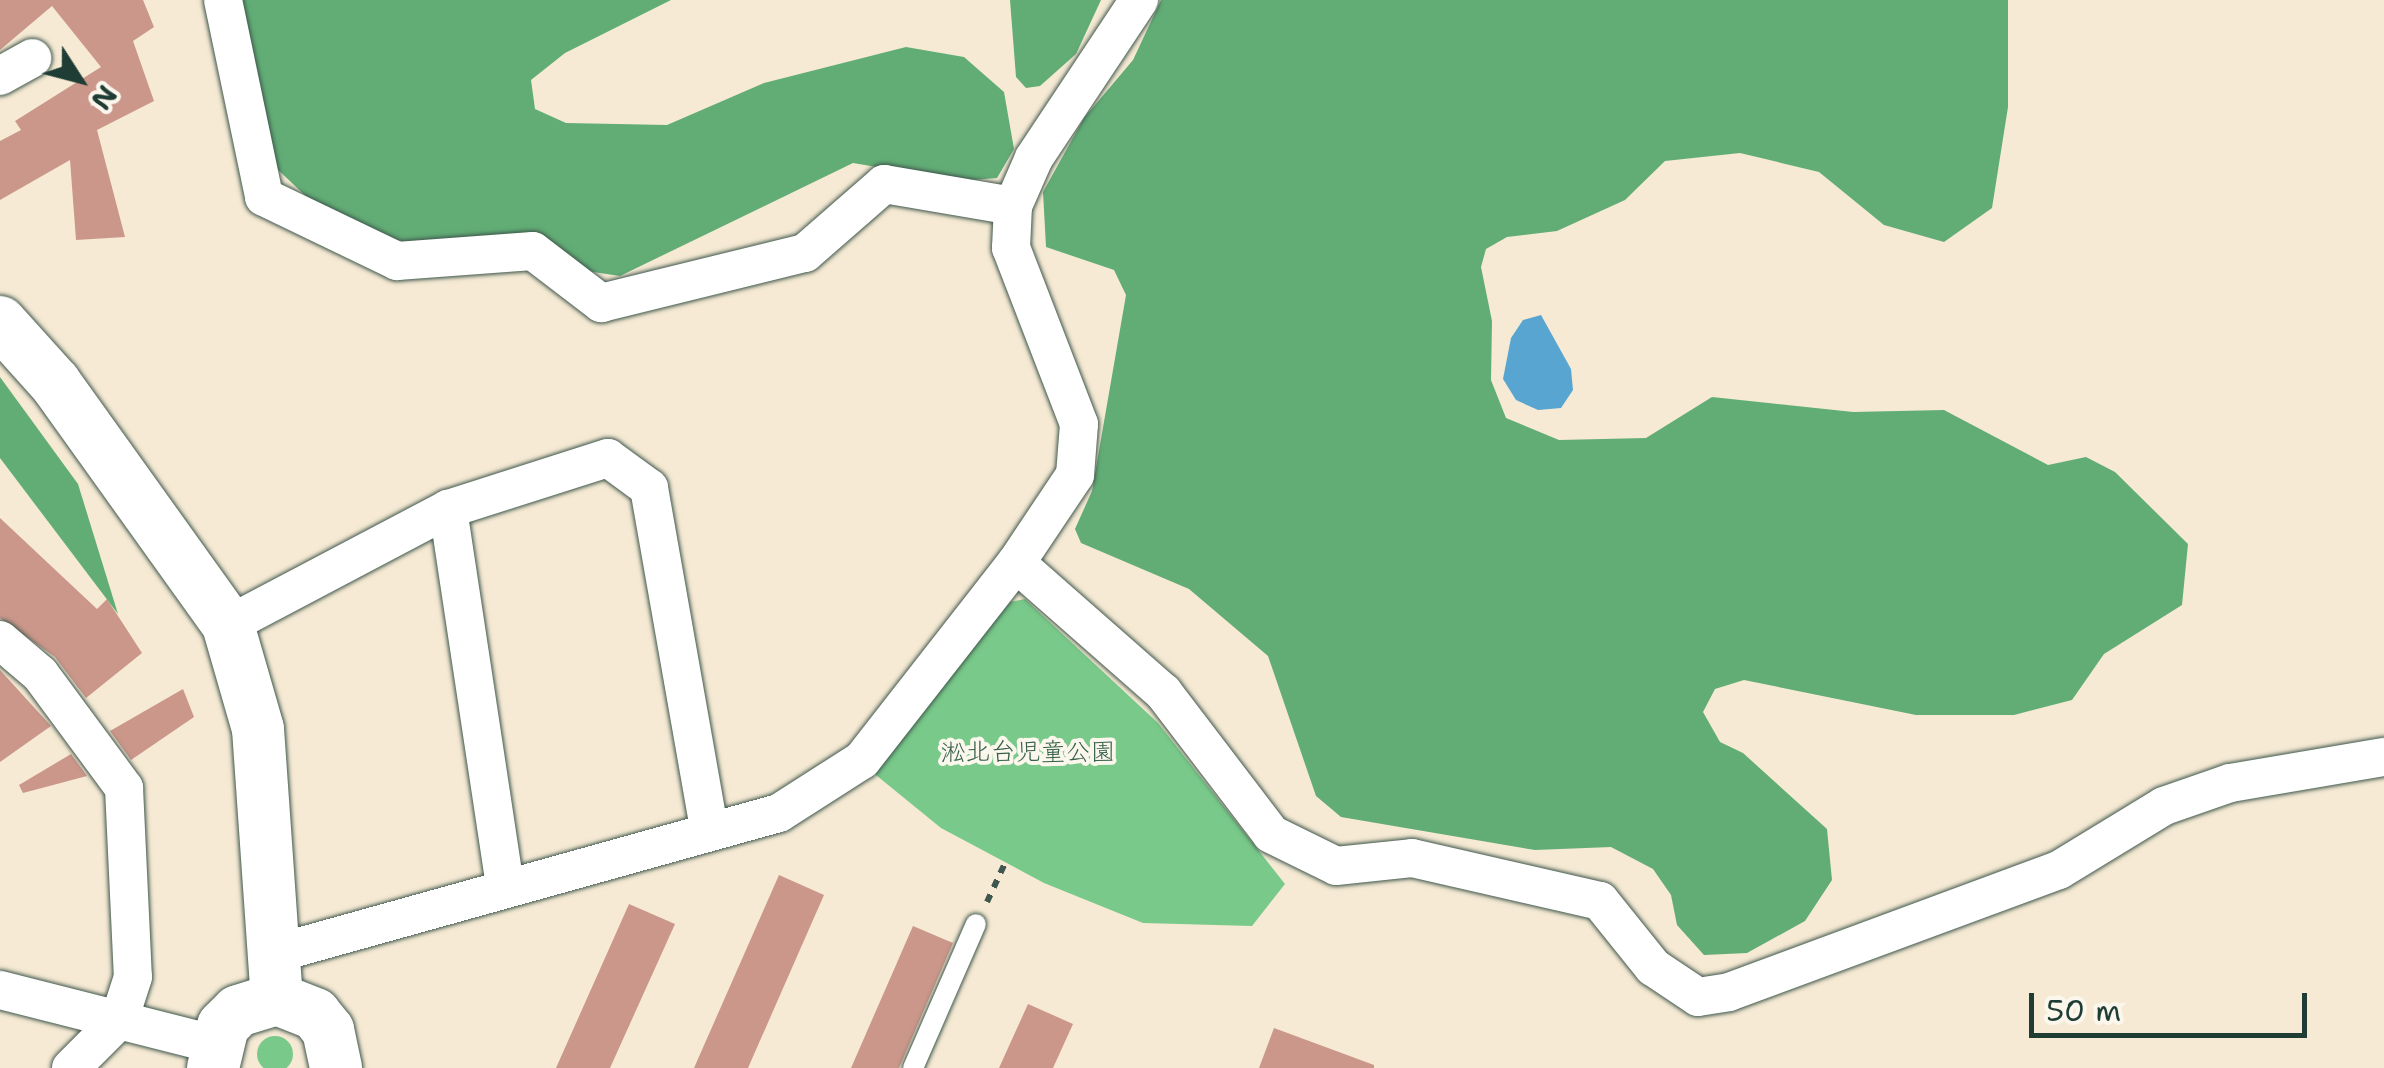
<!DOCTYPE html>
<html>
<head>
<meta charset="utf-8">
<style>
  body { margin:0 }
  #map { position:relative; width:2384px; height:1068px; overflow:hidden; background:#f6ead4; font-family:"Shantell Sans","Klee One",sans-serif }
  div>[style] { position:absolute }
  .green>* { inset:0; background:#79c98a }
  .round { border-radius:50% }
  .forest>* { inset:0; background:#62ad76 }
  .water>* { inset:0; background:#58a5d1 }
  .building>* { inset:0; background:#cb978b }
  .path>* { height:6px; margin-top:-3px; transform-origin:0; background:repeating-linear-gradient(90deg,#3f574c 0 8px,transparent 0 16px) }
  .roads { filter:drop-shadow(0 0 2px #3f574c) drop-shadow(0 0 2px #3f574c) }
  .lane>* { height:20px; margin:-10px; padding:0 10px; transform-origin:10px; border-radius:10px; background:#fff }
  .street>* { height:38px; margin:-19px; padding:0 19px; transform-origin:19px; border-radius:19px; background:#fff }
  .secondary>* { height:52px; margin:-26px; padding:0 26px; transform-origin:26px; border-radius:26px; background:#fff }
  span { translate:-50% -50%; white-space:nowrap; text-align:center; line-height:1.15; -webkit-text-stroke:8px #fbf7ec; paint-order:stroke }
  .park-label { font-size:25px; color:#36604a }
  .north { position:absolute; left:30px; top:30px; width:100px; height:100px; -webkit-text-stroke:8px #fbf7ec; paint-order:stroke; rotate:126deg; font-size:28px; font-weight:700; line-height:40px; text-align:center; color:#1f3d34 }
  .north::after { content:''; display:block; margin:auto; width:35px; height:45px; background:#1f3d34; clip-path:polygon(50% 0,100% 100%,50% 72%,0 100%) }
  .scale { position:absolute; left:2029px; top:993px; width:278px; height:45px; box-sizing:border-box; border:5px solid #1f3d34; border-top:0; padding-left:12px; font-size:30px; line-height:35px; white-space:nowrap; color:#1f3d34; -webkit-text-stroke:8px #fbf7ec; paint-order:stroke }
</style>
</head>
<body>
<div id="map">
  <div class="green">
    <div style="clip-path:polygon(1025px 599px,1158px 723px,1285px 884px,1252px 926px,1143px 923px,1044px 883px,941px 828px,871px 771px,1010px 602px)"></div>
    <div class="round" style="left:257px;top:1036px;width:36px;height:36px"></div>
  </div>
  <div class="forest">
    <div style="clip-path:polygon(242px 0,671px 0,565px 53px,531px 80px,535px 109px,566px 123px,667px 125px,764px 83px,906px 47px,964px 57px,1004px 92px,1014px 149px,997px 178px,959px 181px,853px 163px,620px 276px,420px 246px,372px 233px,310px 200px,275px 167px)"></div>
    <div style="clip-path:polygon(1010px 0,1101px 0,1076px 54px,1040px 86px,1026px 88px,1016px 77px)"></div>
    <div style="clip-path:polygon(1161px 0,2008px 0,2008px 107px,1992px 208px,1944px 242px,1884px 225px,1819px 172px,1740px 153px,1665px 161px,1625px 200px,1557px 231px,1507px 237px,1486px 249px,1481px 267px,1492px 321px,1491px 380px,1506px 418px,1559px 440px,1646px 438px,1712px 397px,1853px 412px,1944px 410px,2048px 465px,2086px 457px,2115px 472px,2188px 544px,2182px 605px,2104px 654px,2072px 700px,2014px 715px,1916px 715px,1744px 680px,1715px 689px,1703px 712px,1720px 742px,1743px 753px,1827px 829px,1832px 880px,1805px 921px,1747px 953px,1704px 955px,1677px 925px,1671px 895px,1653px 869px,1611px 847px,1535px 850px,1341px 817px,1316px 796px,1268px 656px,1189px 589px,1081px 543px,1075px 529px,1092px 491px,1126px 295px,1114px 270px,1046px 247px,1043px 192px,1084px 118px,1133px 60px)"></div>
    <div style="clip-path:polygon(0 377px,78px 484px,118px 614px,0 458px)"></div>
  </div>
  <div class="water">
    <div style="clip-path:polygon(1541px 315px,1571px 369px,1573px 390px,1561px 408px,1538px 410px,1516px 400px,1503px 379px,1511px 338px,1523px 320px)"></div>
  </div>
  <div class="building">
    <div style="clip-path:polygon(0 0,143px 0,154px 27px,133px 41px,154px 101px,97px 130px,125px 237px,76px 240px,70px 160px,0 200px,0 141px,21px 130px,15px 121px,101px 67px,52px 6px,0 50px)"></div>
    <div style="clip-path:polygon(0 518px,97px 609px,107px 599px,142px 653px,86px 698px,55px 657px,0 618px)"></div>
    <div style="clip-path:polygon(0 670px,51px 726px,0 762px)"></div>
    <div style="clip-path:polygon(183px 689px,194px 717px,131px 760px,110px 731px)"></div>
    <div style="clip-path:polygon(71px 754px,87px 776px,23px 793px,19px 785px)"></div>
    <div style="clip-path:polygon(779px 875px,824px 895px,748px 1068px,694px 1068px)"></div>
    <div style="clip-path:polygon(629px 904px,675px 924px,610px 1068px,556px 1068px)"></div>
    <div style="clip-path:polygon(913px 926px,953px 943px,899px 1068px,851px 1068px)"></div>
    <div style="clip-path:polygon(1028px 1004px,1073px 1024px,1053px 1068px,999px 1068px)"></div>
    <div style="clip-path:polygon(1274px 1028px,1374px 1065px,1374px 1068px,1259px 1068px)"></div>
  </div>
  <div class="path">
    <div style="left:987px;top:902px;width:43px;rotate:-65.2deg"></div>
  </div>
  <div class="roads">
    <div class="lane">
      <div style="left:913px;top:1068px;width:157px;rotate:-66.4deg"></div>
    </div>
    <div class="street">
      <div style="left:223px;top:0;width:201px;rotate:78.2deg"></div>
      <div style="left:264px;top:197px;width:148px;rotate:25.7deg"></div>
      <div style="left:397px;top:261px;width:136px;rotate:-4.2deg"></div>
      <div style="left:533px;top:251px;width:86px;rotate:37.4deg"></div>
      <div style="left:601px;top:303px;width:210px;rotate:-13.8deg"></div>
      <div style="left:805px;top:253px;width:105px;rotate:-41.1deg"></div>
      <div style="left:884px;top:184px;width:131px;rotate:9.7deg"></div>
      <div style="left:0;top:76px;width:37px;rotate:-29deg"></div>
      <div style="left:448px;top:509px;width:381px;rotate:81.4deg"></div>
      <div style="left:1016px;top:563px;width:196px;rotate:41.3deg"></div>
      <div style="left:1163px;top:692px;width:178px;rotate:52.7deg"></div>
      <div style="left:1271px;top:834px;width:72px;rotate:26.2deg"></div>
      <div style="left:1336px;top:866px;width:76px;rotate:-6deg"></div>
      <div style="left:1412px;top:858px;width:193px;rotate:12.9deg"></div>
      <div style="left:1600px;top:901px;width:85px;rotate:51.2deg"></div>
      <div style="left:1653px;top:967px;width:54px;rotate:33.7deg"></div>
      <div style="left:1698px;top:997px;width:31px;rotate:-9deg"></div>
      <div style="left:1729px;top:992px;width:352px;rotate:-20.3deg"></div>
      <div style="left:2059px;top:870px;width:123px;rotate:-31.4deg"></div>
      <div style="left:2164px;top:806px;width:70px;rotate:-19.2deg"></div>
      <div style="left:2230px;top:783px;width:156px;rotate:-9.6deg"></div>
      <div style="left:228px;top:625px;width:249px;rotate:-27.8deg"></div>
      <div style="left:448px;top:509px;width:168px;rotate:-17.7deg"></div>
      <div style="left:608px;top:458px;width:51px;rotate:36.2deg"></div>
      <div style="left:649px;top:488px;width:345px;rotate:80deg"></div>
      <div style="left:0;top:640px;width:52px;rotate:40.4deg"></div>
      <div style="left:40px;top:674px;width:142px;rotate:53.6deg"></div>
      <div style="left:124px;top:788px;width:189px;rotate:87.3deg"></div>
      <div style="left:133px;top:977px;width:45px;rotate:108deg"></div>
      <div style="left:119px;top:1020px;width:68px;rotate:135deg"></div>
      <div style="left:270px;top:955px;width:528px;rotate:-15.59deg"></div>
      <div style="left:779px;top:813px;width:98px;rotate:-32.6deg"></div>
      <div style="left:862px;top:760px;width:250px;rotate:-52deg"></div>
      <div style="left:1016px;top:563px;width:106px;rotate:-56.2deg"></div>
      <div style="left:1075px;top:475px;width:51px;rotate:-85.5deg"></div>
      <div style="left:1079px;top:424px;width:189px;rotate:-111.1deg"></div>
      <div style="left:1011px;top:248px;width:42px;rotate:-87.3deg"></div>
      <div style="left:1013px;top:206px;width:52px;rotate:-66.4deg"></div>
      <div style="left:1034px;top:158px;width:190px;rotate:-56.4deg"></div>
      <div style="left:0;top:990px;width:221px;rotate:14.2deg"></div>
    </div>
    <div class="secondary">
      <div style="left:0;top:322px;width:82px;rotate:48deg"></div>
      <div style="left:55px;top:383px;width:297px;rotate:54.4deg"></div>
      <div style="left:228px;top:625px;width:108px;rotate:73.9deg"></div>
      <div style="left:258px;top:729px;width:271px;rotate:86deg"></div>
      <div style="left:213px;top:1068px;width:43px;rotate:-76.6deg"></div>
      <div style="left:223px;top:1026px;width:21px;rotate:-45deg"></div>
      <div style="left:238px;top:1011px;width:41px;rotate:-17.1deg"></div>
      <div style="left:277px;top:999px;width:41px;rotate:21.5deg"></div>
      <div style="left:315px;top:1014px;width:21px;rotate:51deg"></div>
      <div style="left:328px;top:1030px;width:39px;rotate:78deg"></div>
    </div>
  </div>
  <div class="park-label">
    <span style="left:1028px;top:751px">淞北台児童公園</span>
  </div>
  <div class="north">N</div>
  <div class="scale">50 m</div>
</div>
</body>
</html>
